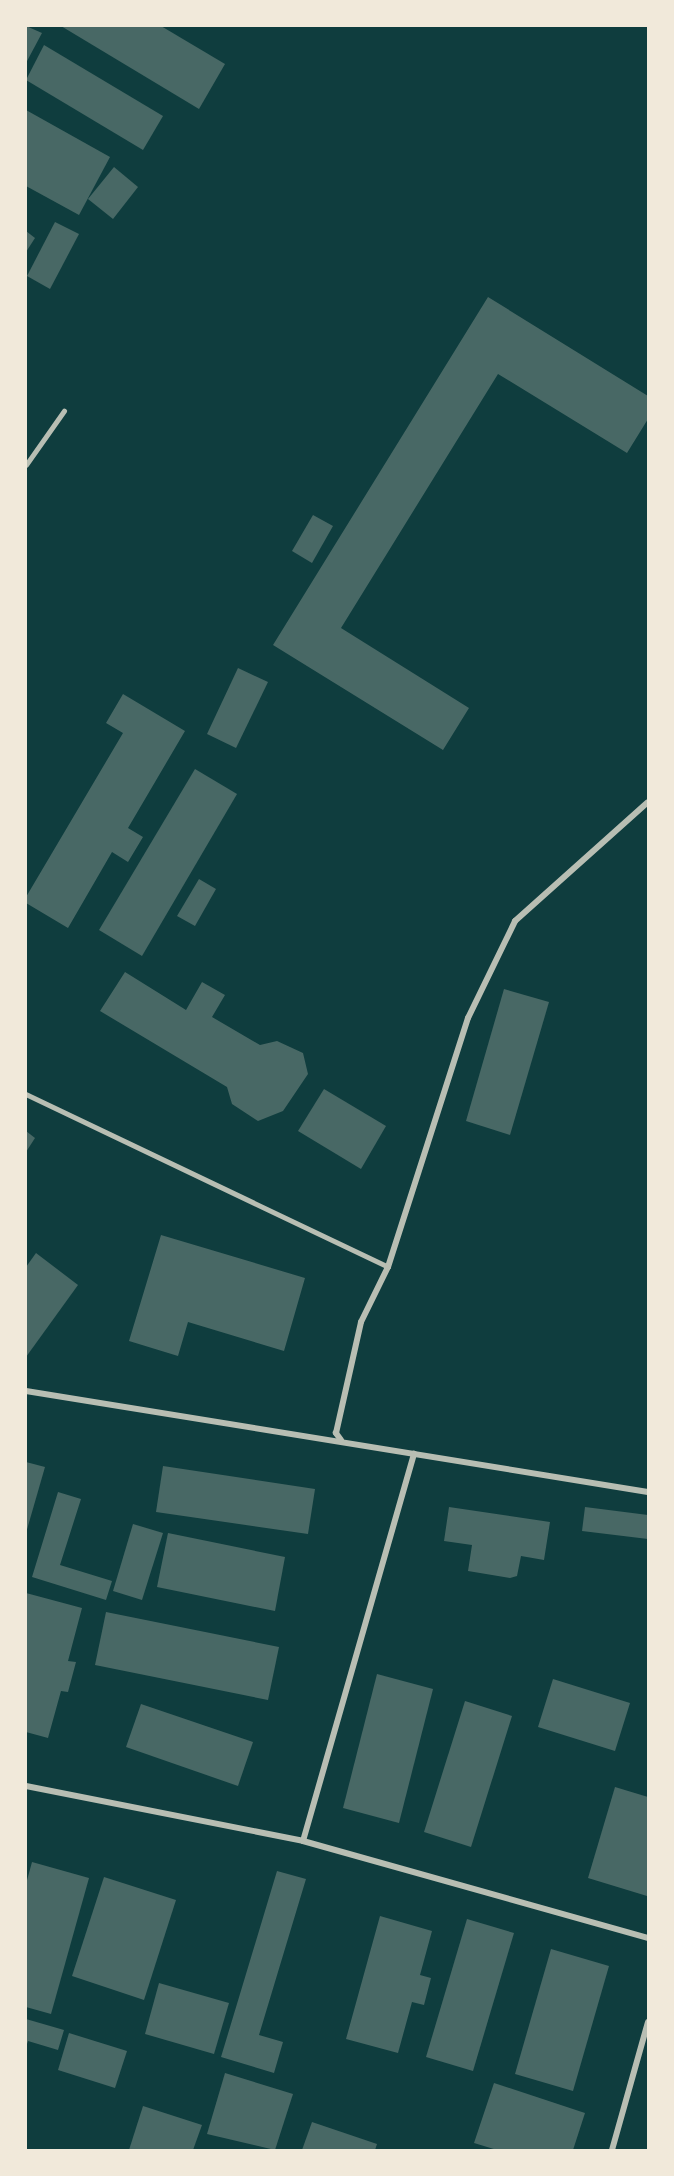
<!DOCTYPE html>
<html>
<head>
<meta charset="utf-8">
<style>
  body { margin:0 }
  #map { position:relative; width:674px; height:2176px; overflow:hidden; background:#0f3d3e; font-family:"Sofia Sans Condensed",sans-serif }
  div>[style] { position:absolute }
  .building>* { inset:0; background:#486865 }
  .service>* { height:4.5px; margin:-2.25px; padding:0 2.25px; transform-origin:2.25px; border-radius:2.25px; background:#b8beb3 }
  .minor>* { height:6px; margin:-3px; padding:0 3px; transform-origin:3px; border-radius:3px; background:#b8beb3 }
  span { translate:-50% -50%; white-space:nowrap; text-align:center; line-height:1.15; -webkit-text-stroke:6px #f1e9da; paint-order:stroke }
  .frame { position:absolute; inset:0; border:27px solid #f1e9da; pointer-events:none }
</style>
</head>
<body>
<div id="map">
  <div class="building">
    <div style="clip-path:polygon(26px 26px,42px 33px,26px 63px)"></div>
    <div style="clip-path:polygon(61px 26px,161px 26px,225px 64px,199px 109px)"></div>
    <div style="clip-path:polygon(44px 45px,163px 116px,143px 150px,26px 80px)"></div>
    <div style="clip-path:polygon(26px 110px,110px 157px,79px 215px,26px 186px)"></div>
    <div style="clip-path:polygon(114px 167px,138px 187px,113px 219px,88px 199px)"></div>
    <div style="clip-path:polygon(55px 222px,79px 234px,50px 289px,27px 276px)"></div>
    <div style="clip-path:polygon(26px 231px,35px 238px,26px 252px)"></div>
    <div style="clip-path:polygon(488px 297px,648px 396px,648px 419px,627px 453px,498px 374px,341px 628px,469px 708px,443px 750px,273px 645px)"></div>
    <div style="clip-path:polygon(313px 515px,333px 526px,312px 563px,292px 551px)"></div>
    <div style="clip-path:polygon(238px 668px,268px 682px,236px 748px,207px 734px)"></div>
    <div style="clip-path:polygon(123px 694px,185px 731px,128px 828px,143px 837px,128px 862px,112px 852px,68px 928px,26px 903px,26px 897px,123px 733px,106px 723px)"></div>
    <div style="clip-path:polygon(195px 769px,237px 794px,142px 956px,99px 930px)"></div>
    <div style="clip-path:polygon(199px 879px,216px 889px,195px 926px,177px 916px)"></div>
    <div style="clip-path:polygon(125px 972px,186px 1010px,202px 982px,225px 995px,212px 1017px,260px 1045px,277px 1041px,303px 1053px,308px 1074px,283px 1111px,258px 1121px,232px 1104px,227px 1087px,100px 1011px)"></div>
    <div style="clip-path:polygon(504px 989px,549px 1002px,510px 1135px,466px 1121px)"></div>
    <div style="clip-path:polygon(324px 1089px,386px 1126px,361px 1169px,298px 1131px)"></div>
    <div style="clip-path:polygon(26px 1131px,35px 1138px,26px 1152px)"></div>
    <div style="clip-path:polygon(161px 1235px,305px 1278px,284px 1351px,188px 1322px,178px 1356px,129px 1341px)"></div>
    <div style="clip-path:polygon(36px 1253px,78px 1285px,26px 1357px,26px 1267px)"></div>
    <div style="clip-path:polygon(26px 1462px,45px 1467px,26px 1533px)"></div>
    <div style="clip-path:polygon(163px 1466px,315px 1489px,308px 1534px,156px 1512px)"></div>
    <div style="clip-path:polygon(58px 1492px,81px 1499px,60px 1565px,112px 1581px,106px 1600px,32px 1577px)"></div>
    <div style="clip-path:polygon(449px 1507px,550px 1522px,544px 1560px,521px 1556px,517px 1576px,510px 1578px,468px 1571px,472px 1545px,444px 1541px)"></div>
    <div style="clip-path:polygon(585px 1507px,648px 1515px,648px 1539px,582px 1531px)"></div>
    <div style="clip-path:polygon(133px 1524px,163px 1533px,142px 1600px,113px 1591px)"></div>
    <div style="clip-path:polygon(168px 1533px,285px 1557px,275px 1611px,157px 1587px)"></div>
    <div style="clip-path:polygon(26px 1593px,82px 1608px,68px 1661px,76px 1662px,68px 1692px,61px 1691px,48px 1738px,26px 1732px)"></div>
    <div style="clip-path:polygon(106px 1612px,279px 1647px,268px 1700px,95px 1665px)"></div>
    <div style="clip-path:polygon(377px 1674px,433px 1689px,399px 1823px,343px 1808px)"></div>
    <div style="clip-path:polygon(553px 1679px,630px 1703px,615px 1751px,538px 1727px)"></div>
    <div style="clip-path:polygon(465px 1701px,512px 1716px,471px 1847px,424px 1832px)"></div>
    <div style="clip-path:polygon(141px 1704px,253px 1742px,238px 1786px,126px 1747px)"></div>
    <div style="clip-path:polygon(615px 1787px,648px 1797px,647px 1896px,588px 1878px)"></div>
    <div style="clip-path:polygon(32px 1862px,89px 1878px,51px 2014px,26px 2007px,26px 1884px)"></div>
    <div style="clip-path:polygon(277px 1871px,306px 1879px,259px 2035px,283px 2042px,274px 2073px,221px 2057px)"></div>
    <div style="clip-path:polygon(104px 1877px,176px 1900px,144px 2000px,72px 1976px)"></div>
    <div style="clip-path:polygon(380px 1916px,432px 1931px,420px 1975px,431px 1978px,424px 2005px,412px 2002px,398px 2053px,346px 2039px)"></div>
    <div style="clip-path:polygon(467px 1919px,514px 1933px,473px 2071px,426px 2057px)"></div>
    <div style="clip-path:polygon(551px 1949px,609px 1966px,573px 2091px,515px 2074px)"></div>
    <div style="clip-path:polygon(159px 1983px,229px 2003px,214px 2054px,145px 2034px)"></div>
    <div style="clip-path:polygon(26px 2019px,64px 2030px,58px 2050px,28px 2041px,26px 2047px)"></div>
    <div style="clip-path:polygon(69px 2033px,127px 2051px,115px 2088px,58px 2070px)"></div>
    <div style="clip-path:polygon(225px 2073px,293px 2094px,275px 2150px,207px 2134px)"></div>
    <div style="clip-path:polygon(494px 2083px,585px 2113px,573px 2150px,497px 2150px,474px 2143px)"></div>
    <div style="clip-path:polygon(143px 2106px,202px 2125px,193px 2150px,129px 2150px)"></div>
    <div style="clip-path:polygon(312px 2122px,377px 2144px,375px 2150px,302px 2150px)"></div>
  </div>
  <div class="service">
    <div style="left:26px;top:465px;width:66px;rotate:-54.9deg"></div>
    <div style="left:26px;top:1094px;width:401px;rotate:25.5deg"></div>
  </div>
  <div class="minor">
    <div style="left:26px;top:1391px;width:630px;rotate:9.22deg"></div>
    <div style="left:341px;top:1440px;width:9px;rotate:-126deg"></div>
    <div style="left:336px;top:1433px;width:114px;rotate:-77.3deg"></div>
    <div style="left:361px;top:1322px;width:61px;rotate:-63.9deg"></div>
    <div style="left:388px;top:1267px;width:262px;rotate:-72.2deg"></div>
    <div style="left:468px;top:1018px;width:108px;rotate:-64.1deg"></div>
    <div style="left:515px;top:921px;width:178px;rotate:-41.8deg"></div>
    <div style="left:26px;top:1786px;width:282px;rotate:11.2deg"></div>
    <div style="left:303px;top:1841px;width:358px;rotate:15.7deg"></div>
    <div style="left:303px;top:1841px;width:403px;rotate:-74deg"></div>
    <div style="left:612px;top:2150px;width:133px;rotate:-74.3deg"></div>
  </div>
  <div class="frame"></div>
</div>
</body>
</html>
